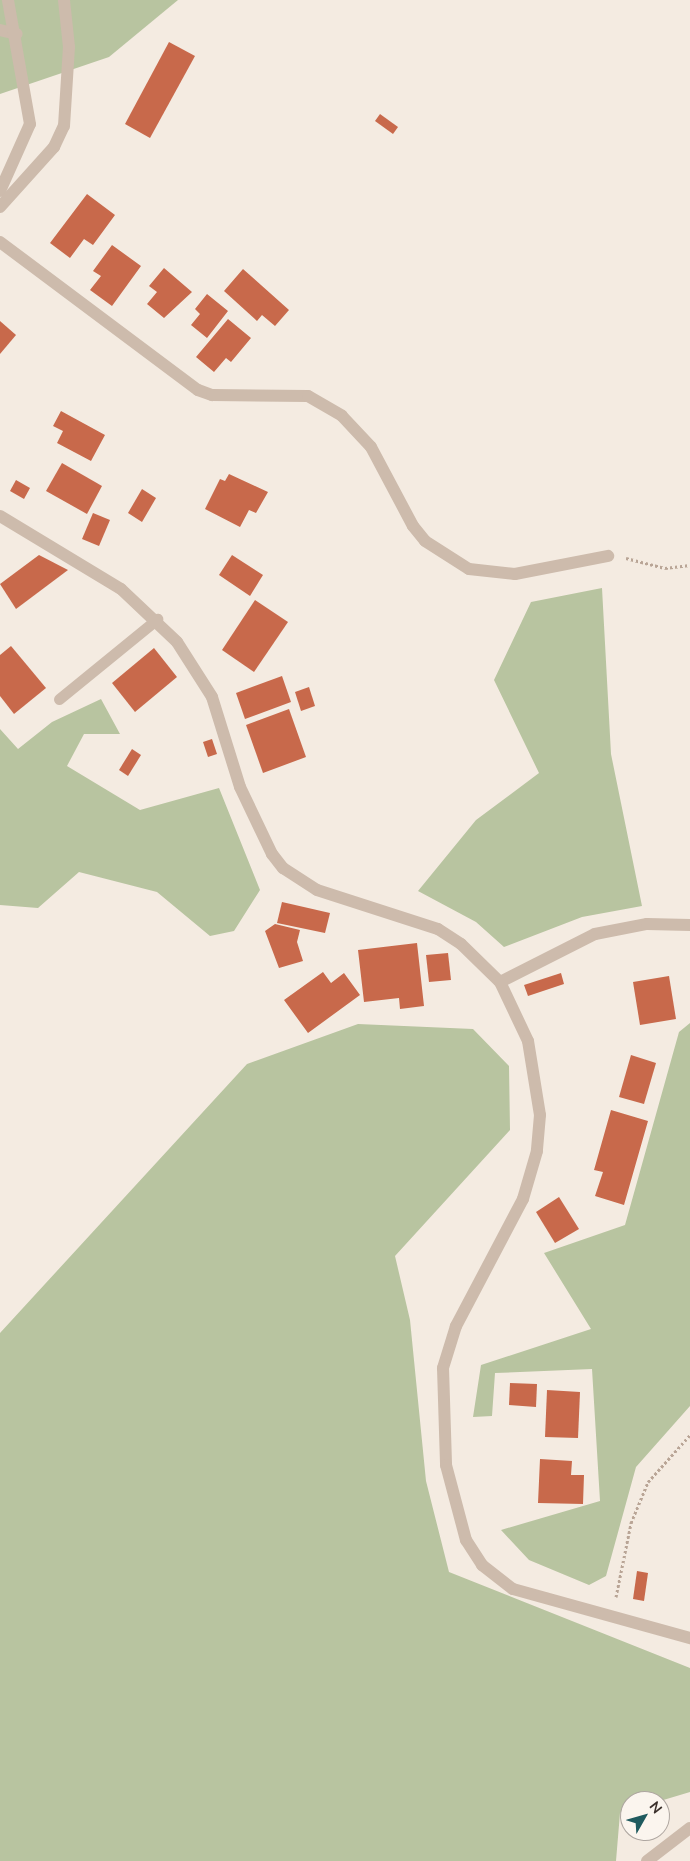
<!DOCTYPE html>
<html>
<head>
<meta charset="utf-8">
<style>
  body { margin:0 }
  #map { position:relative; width:690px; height:1861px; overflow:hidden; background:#f4ebe1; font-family:Mulish,sans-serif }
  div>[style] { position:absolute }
  .green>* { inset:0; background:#b8c4a0 }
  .building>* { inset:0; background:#c8694b }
  .path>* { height:3px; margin-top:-1.5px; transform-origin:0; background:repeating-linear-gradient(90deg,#b9a596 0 2.5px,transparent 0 5px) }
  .lane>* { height:11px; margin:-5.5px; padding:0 5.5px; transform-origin:5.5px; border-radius:5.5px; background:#cdbbac }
  .street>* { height:12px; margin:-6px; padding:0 6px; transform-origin:6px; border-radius:6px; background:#cdbbac }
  span { translate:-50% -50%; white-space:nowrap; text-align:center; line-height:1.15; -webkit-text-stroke:4px #fbf5ee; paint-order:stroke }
  .north { position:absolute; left:620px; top:1791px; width:50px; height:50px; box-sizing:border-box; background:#fbf5ee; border:1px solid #aea6a0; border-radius:50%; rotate:52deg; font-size:14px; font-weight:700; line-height:20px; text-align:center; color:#3b302b }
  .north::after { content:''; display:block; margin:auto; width:18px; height:22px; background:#1f5a5e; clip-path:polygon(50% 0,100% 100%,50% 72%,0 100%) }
</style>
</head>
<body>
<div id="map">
  <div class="green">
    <div style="clip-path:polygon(0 0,178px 0,109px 57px,0 94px)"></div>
    <div style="clip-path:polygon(602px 588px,611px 754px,642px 906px,582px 917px,504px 947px,476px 922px,418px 891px,476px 820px,539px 773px,494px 680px,531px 602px)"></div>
    <div style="clip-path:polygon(101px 699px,120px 734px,84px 734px,67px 766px,140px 810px,219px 788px,260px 890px,234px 931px,210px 936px,157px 892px,79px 872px,38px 908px,0 905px,0 729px,18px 749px,52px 722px)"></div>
    <div style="clip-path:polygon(690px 1023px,690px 1406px,636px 1467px,606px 1576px,589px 1585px,529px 1560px,501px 1530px,600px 1501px,592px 1369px,495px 1373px,492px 1416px,473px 1417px,481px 1365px,591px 1329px,544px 1253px,625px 1225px,679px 1032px)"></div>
    <div style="clip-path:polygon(358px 1024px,473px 1029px,509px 1066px,510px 1130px,395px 1256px,410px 1320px,426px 1481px,449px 1572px,690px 1668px,690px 1792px,660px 1801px,630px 1801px,630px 1810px,620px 1813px,616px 1861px,0 1861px,0 1333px,247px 1064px)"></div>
  </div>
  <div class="building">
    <div style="clip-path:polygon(169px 42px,195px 56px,150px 138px,125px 124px)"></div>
    <div style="clip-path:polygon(380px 114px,398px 127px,393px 134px,375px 121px)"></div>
    <div style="clip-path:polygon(87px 194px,115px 215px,93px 245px,84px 239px,70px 258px,50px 243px)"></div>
    <div style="clip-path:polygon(112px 245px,141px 266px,112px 306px,90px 290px,101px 276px,93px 271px)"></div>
    <div style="clip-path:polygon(164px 268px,192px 292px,164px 318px,147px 304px,157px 292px,149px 286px)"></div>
    <div style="clip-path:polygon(243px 269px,289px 310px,275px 326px,262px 315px,257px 321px,224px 291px)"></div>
    <div style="clip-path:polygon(207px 294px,228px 311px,207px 338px,191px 325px,200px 314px,195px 309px)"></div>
    <div style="clip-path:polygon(228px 319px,251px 338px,231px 362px,226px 358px,214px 372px,196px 357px)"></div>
    <div style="clip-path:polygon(0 321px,16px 335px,0 354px)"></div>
    <div style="clip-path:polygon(61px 411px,105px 435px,91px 461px,57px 443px,63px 431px,53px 426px)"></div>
    <div style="clip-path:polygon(62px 463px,102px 486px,87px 514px,46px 491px)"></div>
    <div style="clip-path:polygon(229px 474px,268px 492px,256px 513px,249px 510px,240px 527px,205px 509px,220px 479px,225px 481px)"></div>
    <div style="clip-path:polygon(16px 480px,30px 488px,24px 499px,10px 491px)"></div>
    <div style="clip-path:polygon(142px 489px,156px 498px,142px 522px,128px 513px)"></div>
    <div style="clip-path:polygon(93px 513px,110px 520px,99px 546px,82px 539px)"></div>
    <div style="clip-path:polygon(39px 555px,68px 570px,16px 609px,0 584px)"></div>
    <div style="clip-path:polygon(232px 555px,263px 575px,250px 596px,219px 575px)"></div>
    <div style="clip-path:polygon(255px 600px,288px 622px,254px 672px,222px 650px)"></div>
    <div style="clip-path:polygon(11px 646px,46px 688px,14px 714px,0 696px,0 655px)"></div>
    <div style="clip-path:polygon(154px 648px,177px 677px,135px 712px,112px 683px)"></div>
    <div style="clip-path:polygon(282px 676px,291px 702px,245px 719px,236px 693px)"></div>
    <div style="clip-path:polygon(309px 687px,315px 706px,301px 711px,295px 692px)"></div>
    <div style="clip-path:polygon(289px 709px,306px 757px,263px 773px,246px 725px)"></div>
    <div style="clip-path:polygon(212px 739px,217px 754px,208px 757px,203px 742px)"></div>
    <div style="clip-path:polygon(132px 749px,141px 755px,128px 776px,119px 770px)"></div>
    <div style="clip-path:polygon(282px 902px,330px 913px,325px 933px,277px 923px)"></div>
    <div style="clip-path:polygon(275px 924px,300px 930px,297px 942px,303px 961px,279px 968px,265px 931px)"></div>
    <div style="clip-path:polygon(417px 943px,424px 1006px,400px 1009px,399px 998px,364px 1002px,358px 950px)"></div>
    <div style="clip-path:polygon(448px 953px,451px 980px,429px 982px,426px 955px)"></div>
    <div style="clip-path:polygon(323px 972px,331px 983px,344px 973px,360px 995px,308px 1033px,284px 1000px)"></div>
    <div style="clip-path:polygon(561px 973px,564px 984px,528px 996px,524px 985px)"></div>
    <div style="clip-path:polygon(669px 976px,676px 1019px,640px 1025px,633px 982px)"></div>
    <div style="clip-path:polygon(631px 1055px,656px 1063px,644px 1104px,619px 1097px)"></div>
    <div style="clip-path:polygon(611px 1110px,648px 1121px,624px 1205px,595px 1196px,603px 1172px,594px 1170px)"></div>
    <div style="clip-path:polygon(559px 1197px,579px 1229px,555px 1243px,536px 1212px)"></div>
    <div style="clip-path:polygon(510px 1383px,537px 1384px,536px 1407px,509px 1405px)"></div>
    <div style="clip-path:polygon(547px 1390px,580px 1392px,578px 1438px,545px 1437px)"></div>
    <div style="clip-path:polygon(540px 1459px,572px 1461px,571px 1475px,584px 1475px,583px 1504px,538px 1503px)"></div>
    <div style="clip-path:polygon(637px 1571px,648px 1573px,644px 1601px,633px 1599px)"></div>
  </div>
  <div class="path">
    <div style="left:626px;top:558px;width:40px;rotate:14.4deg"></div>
    <div style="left:665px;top:568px;width:25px;rotate:-7deg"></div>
    <div style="left:616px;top:1597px;width:76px;rotate:-78.5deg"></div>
    <div style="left:631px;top:1523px;width:44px;rotate:-67.5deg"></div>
    <div style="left:648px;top:1482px;width:63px;rotate:-48.2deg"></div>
  </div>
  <div class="lane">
    <div style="left:59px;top:699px;width:127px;rotate:-39.2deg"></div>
  </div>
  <div class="street">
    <div style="left:0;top:30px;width:17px;rotate:13deg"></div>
    <div style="left:0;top:191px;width:73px;rotate:-65.9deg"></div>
    <div style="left:30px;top:124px;width:126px;rotate:-100.1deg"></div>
    <div style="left:0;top:207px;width:81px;rotate:-48deg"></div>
    <div style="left:54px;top:147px;width:23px;rotate:-65deg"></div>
    <div style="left:64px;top:126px;width:79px;rotate:-86.4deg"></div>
    <div style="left:69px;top:47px;width:47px;rotate:-96.1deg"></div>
    <div style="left:0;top:242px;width:247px;rotate:36.8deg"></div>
    <div style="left:198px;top:390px;width:15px;rotate:20deg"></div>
    <div style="left:212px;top:395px;width:96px;rotate:0.6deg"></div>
    <div style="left:308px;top:396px;width:39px;rotate:30deg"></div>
    <div style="left:342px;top:416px;width:42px;rotate:46.9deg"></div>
    <div style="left:371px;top:447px;width:89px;rotate:62deg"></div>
    <div style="left:413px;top:526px;width:19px;rotate:51deg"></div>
    <div style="left:425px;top:541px;width:52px;rotate:32.5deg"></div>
    <div style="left:469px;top:569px;width:46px;rotate:6.2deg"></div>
    <div style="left:515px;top:574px;width:95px;rotate:-11deg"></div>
    <div style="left:0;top:516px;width:141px;rotate:31.1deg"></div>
    <div style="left:121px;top:589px;width:77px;rotate:43.4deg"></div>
    <div style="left:177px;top:642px;width:65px;rotate:57.5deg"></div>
    <div style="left:212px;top:697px;width:94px;rotate:72.7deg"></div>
    <div style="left:240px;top:787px;width:74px;rotate:64.5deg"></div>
    <div style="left:272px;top:854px;width:18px;rotate:52deg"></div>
    <div style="left:283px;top:868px;width:40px;rotate:32.9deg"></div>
    <div style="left:317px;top:890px;width:127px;rotate:17.9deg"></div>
    <div style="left:438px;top:929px;width:27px;rotate:33deg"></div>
    <div style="left:461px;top:944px;width:54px;rotate:44.3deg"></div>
    <div style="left:500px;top:982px;width:65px;rotate:64.6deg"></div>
    <div style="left:528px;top:1041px;width:75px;rotate:80.8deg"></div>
    <div style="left:540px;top:1115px;width:36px;rotate:95deg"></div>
    <div style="left:537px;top:1151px;width:50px;rotate:106.3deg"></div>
    <div style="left:523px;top:1199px;width:144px;rotate:117.8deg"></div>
    <div style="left:456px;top:1326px;width:44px;rotate:107.2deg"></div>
    <div style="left:443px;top:1368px;width:97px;rotate:88.2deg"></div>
    <div style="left:446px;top:1465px;width:78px;rotate:75.1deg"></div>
    <div style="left:466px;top:1540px;width:30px;rotate:57deg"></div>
    <div style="left:482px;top:1565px;width:39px;rotate:38deg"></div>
    <div style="left:513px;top:1589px;width:184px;rotate:15.5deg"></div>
    <div style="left:500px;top:982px;width:106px;rotate:-26.8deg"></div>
    <div style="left:595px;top:934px;width:53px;rotate:-10.9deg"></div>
    <div style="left:647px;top:924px;width:43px;rotate:1.3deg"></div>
    <div style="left:647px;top:1861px;width:54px;rotate:-37.5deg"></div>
  </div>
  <div class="north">N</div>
</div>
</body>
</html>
